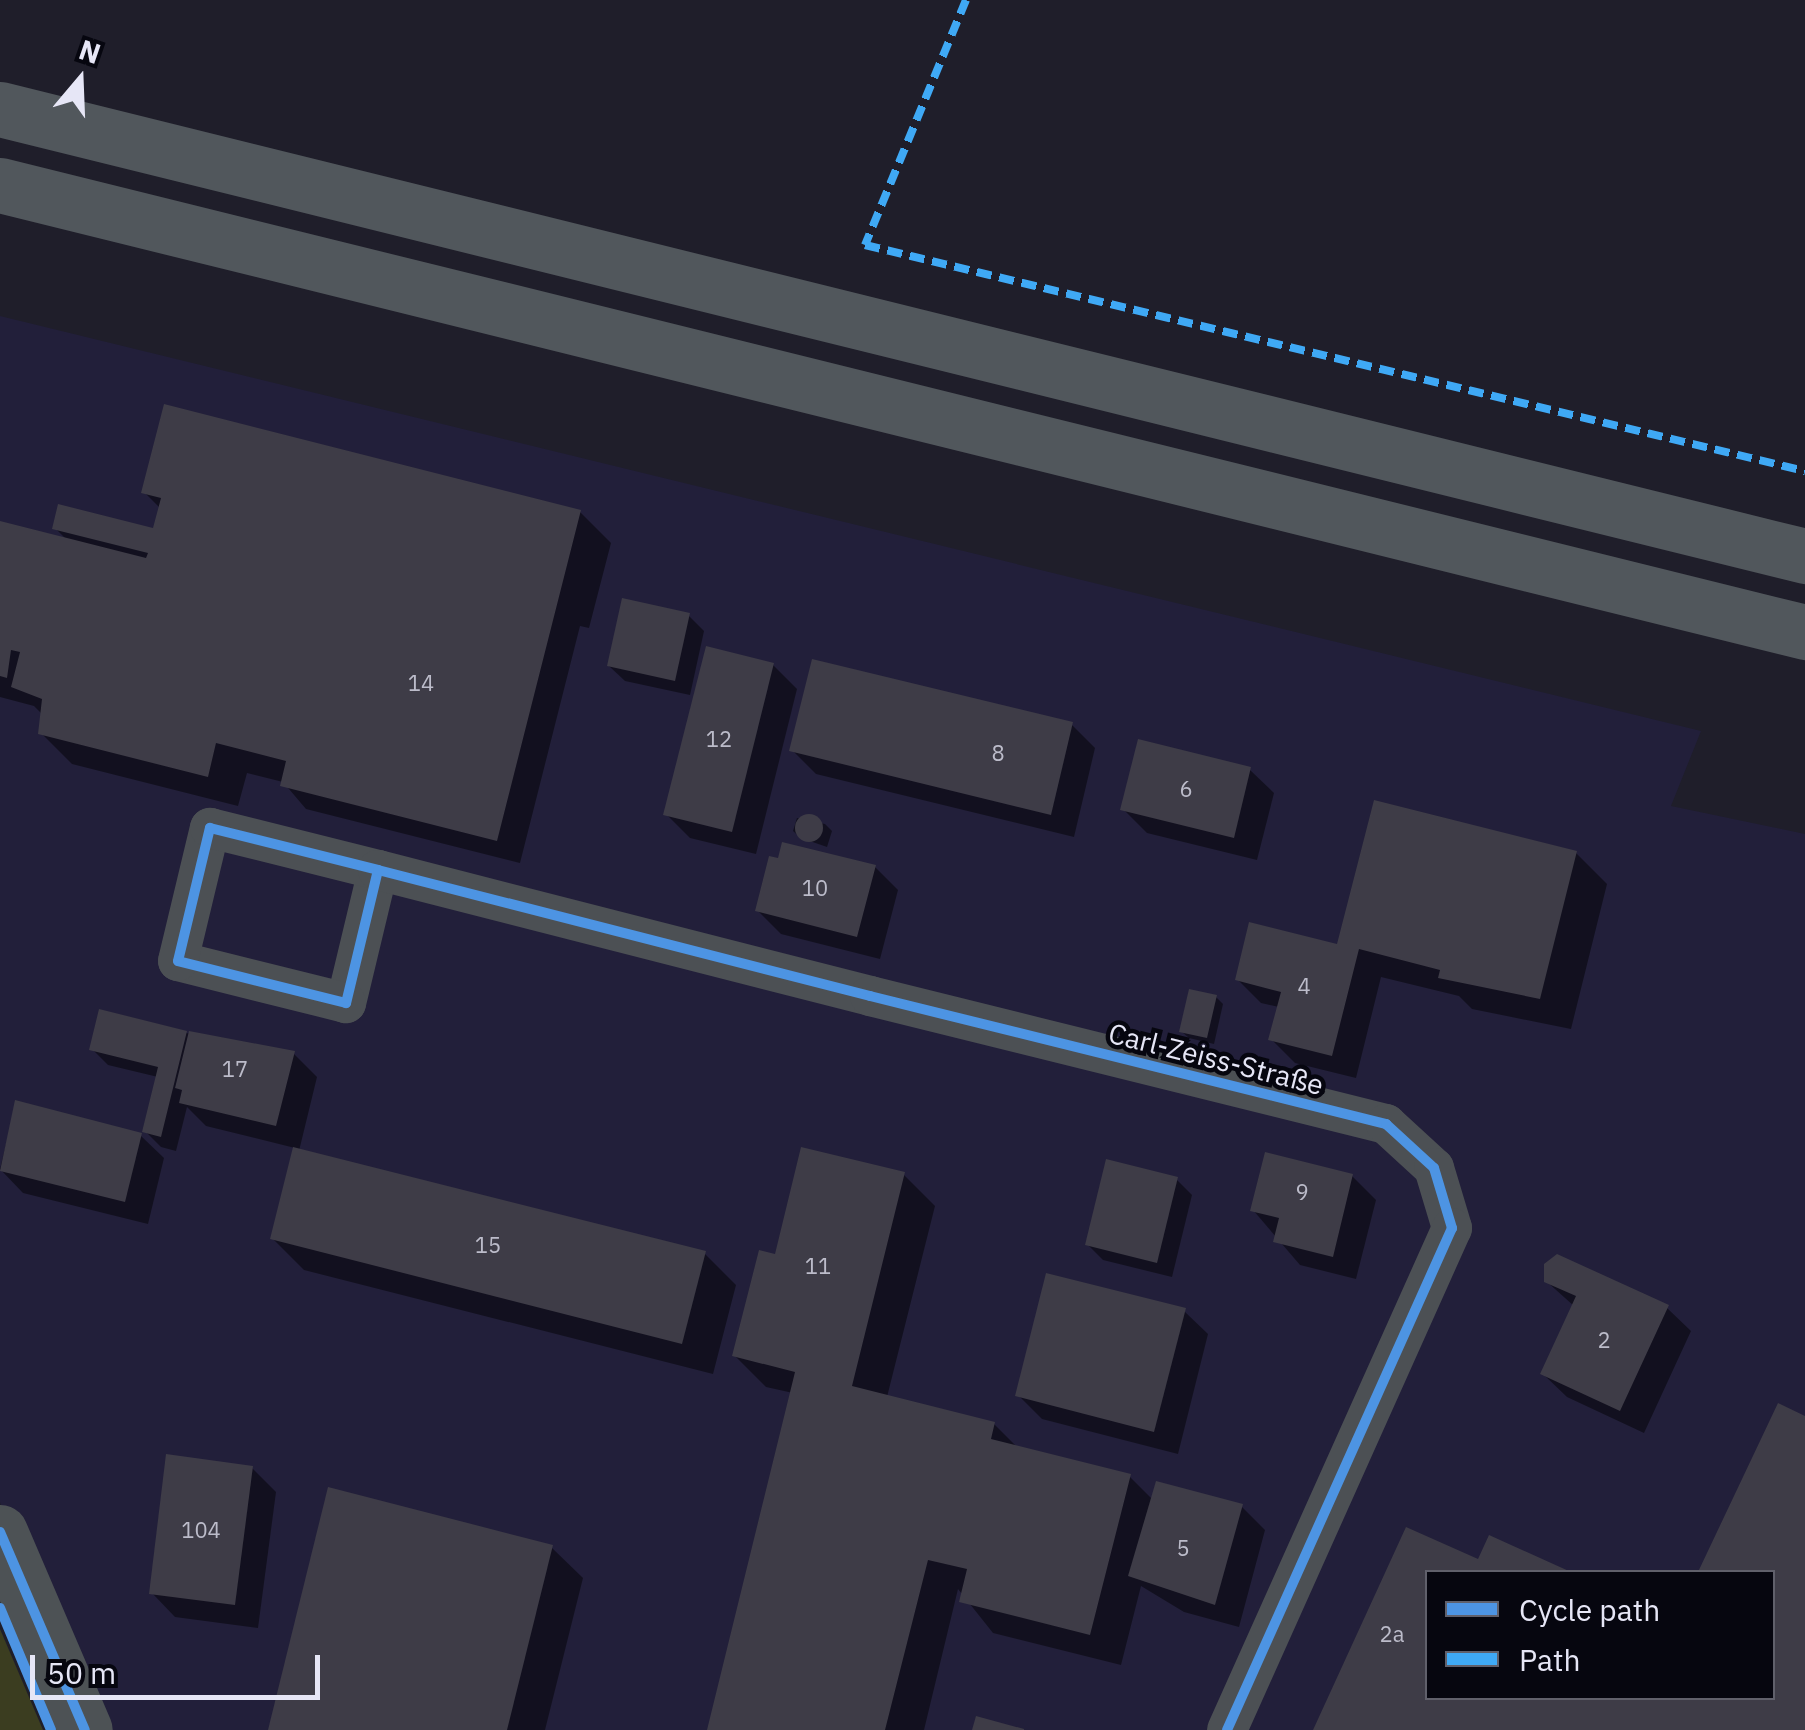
<!DOCTYPE html>
<html>
<head>
<meta charset="utf-8">
<style>
  body { margin:0 }
  #map { position:relative; width:1805px; height:1730px; overflow:hidden; background:#1f1e2a; font-family:"IBM Plex Sans",sans-serif }
  div>[style] { position:absolute }
  .built>* { inset:0; background:#221f3a }
  .green>* { inset:0; background:#3b3d20 }
  .shadow>* { inset:0; background:#0007 }
  .building>* { inset:0; background:#3e3c47 }
  .round { border-radius:50% }
  .street>* { height:40px; margin:-20px; padding:0 20px; transform-origin:20px; border-radius:20px; background:#4c5054 }
  .secondary>* { height:55px; margin:-27.5px; padding:0 27.5px; transform-origin:27.5px; border-radius:27.5px; background:#4d5255 }
  .highway>* { height:55px; margin:-27.5px; padding:0 27.5px; transform-origin:27.5px; border-radius:27.5px; background:#51575c }
  .quiet>* { height:8px; margin-top:-4px; transform-origin:0; background:repeating-linear-gradient(90deg,#3fa9f5 0 15px,transparent 0 23px) }
  .cycleway>* { height:10px; margin:-5px; padding:0 5px; transform-origin:5px; border-radius:5px; background:#4d94e3 }
  span { translate:-50% -50%; white-space:nowrap; text-align:center; line-height:1.15; -webkit-text-stroke:9px #06060f; paint-order:stroke }
  .number-label { font-size:22px; color:#bcbcca }
  .number-label span { -webkit-text-stroke-width:0 }
  .street-label { font-size:28px; color:#e6e6f6 }
  .legend { position:absolute; left:1425px; top:1570px; width:350px; height:130px; box-sizing:border-box; background:#06060f; border:2px solid #60606b; margin:0; padding:12px 18px; list-style:none; font-size:30px; color:#e6e6f6 }
  .legend li { display:flex; align-items:center; gap:20px; height:50px }
  .legend b { width:50px; border:2px solid #60606b }
  .north { position:absolute; left:30px; top:30px; width:100px; height:100px; -webkit-text-stroke:8px #06060f; paint-order:stroke; rotate:19deg; font-size:28px; font-weight:700; line-height:40px; text-align:center; color:#e6e6f6 }
  .north::after { content:''; display:block; margin:auto; width:35px; height:45px; background:#e6e6f6; clip-path:polygon(50% 0,100% 100%,50% 72%,0 100%) }
  .scale { position:absolute; left:30px; top:1655px; width:290px; height:45px; box-sizing:border-box; border:5px solid #e6e6f6; border-top:0; padding-left:12px; font-size:30px; line-height:35px; white-space:nowrap; color:#e6e6f6; -webkit-text-stroke:8px #06060f; paint-order:stroke }
</style>
</head>
<body>
<div id="map">
  <div class="built">
    <div style="clip-path:polygon(evenodd,0 316px,1701px 731px,1671px 806px,1805px 834px,1805px 1730px,75px 1730px,0 1502px,0 316px,1428px 1572px,1772px 1572px,1772px 1698px,1428px 1698px,1428px 1572px)"></div>
  </div>
  <div class="green">
    <div style="clip-path:polygon(0 1629px,43px 1730px,0 1730px)"></div>
  </div>
  <div class="shadow">
    <div style="clip-path:polygon(144px 492px,580px 512px,611px 543px,589px 628px,580px 626px,520px 863px,306px 809px,283px 782px,247px 773px,238px 806px,72px 764px,41px 733px,43px 715px,34px 706px,0 697px,0 524px,68px 541px,55px 528px,155px 531px,161px 509px)"></div>
    <div style="clip-path:polygon(688px 615px,704px 631px,690px 695px,625px 681px,609px 666px)"></div>
    <div style="clip-path:polygon(773px 665px,797px 689px,756px 854px,690px 838px,666px 814px)"></div>
    <div style="clip-path:polygon(1072px 725px,1095px 748px,1074px 837px,816px 774px,792px 750px)"></div>
    <div style="clip-path:polygon(1250px 770px,1274px 793px,1257px 860px,1147px 833px,1123px 809px)"></div>
    <div style="clip-path:polygon(797px 818px,825px 824px,832px 831px,827px 847px,801px 838px,793px 831px)"></div>
    <div style="clip-path:polygon(1576px 853px,1607px 884px,1571px 1029px,1472px 1009px,1459px 996px,1381px 977px,1356px 1078px,1295px 1063px,1271px 1039px,1279px 1007px,1261px 1003px,1237px 979px,1346px 949px)"></div>
    <div style="clip-path:polygon(875px 867px,898px 890px,880px 959px,781px 934px,758px 911px)"></div>
    <div style="clip-path:polygon(1216px 997px,1223px 1004px,1214px 1044px,1189px 1038px,1181px 1031px)"></div>
    <div style="clip-path:polygon(186px 1033px,293px 1053px,317px 1077px,299px 1151px,705px 1254px,736px 1285px,713px 1374px,304px 1270px,272px 1238px,295px 1148px,206px 1126px,187px 1107px,176px 1151px,161px 1147px,145px 1131px,158px 1077px,108px 1065px,92px 1049px)"></div>
    <div style="clip-path:polygon(16px 1103px,140px 1135px,164px 1158px,148px 1224px,23px 1193px,0 1169px)"></div>
    <div style="clip-path:polygon(904px 1175px,935px 1206px,887px 1397px,994px 1424px,1019px 1449px,1129px 1476px,1153px 1500px,1241px 1506px,1265px 1530px,1239px 1627px,1184px 1612px,1141px 1586px,1121px 1665px,993px 1633px,958px 1589px,924px 1730px,709px 1730px,793px 1393px,766px 1387px,735px 1356px,777px 1257px)"></div>
    <div style="clip-path:polygon(1352px 1176px,1376px 1200px,1356px 1279px,1300px 1265px,1253px 1210px)"></div>
    <div style="clip-path:polygon(1177px 1180px,1192px 1195px,1172px 1277px,1103px 1260px,1087px 1244px)"></div>
    <div style="clip-path:polygon(1546px 1281px,1667px 1308px,1691px 1331px,1644px 1433px,1567px 1397px,1543px 1374px,1574px 1306px)"></div>
    <div style="clip-path:polygon(1184px 1311px,1208px 1334px,1178px 1454px,1042px 1419px,1018px 1395px)"></div>
    <div style="clip-path:polygon(1779px 1406px,1805px 1418px,1805px 1730px,1316px 1730px,1408px 1531px,1479px 1562px,1490px 1538px,1565px 1572px,1428px 1572px,1428px 1698px,1772px 1698px,1772px 1572px,1701px 1572px)"></div>
    <div style="clip-path:polygon(252px 1468px,276px 1492px,258px 1628px,175px 1617px,152px 1593px)"></div>
    <div style="clip-path:polygon(551px 1547px,583px 1578px,545px 1730px,270px 1730px)"></div>
  </div>
  <div class="building">
    <div style="clip-path:polygon(164px 404px,581px 510px,497px 841px,280px 786px,286px 761px,216px 743px,208px 777px,38px 734px,42px 699px,11px 687px,20px 652px,11px 650px,7px 678px,0 676px,0 521px,146px 558px,148px 553px,52px 529px,58px 504px,153px 528px,161px 498px,141px 493px)"></div>
    <div style="clip-path:polygon(622px 598px,690px 613px,675px 681px,607px 666px)"></div>
    <div style="clip-path:polygon(706px 646px,774px 663px,732px 832px,663px 815px)"></div>
    <div style="clip-path:polygon(812px 659px,1073px 722px,1051px 815px,789px 751px)"></div>
    <div style="clip-path:polygon(1138px 739px,1251px 767px,1234px 838px,1120px 810px)"></div>
    <div style="clip-path:polygon(1374px 800px,1577px 851px,1540px 999px,1438px 978px,1440px 970px,1359px 949px,1332px 1056px,1268px 1040px,1281px 992px,1235px 980px,1249px 922px,1337px 944px)"></div>
    <div class="round" style="left:795px;top:814px;width:28px;height:28px"></div>
    <div style="clip-path:polygon(782px 842px,876px 865px,857px 937px,755px 911px,769px 856px,778px 858px)"></div>
    <div style="clip-path:polygon(1189px 989px,1217px 995px,1207px 1038px,1179px 1032px)"></div>
    <div style="clip-path:polygon(99px 1009px,187px 1031px,161px 1137px,142px 1132px,158px 1067px,89px 1050px)"></div>
    <div style="clip-path:polygon(189px 1031px,295px 1051px,276px 1126px,179px 1103px,182px 1090px,175px 1088px)"></div>
    <div style="clip-path:polygon(15px 1100px,142px 1133px,125px 1202px,0 1171px)"></div>
    <div style="clip-path:polygon(293px 1147px,706px 1251px,682px 1344px,270px 1239px)"></div>
    <div style="clip-path:polygon(801px 1147px,905px 1172px,852px 1386px,995px 1422px,991px 1439px,1131px 1474px,1090px 1635px,959px 1602px,967px 1569px,928px 1560px,885px 1730px,707px 1730px,795px 1372px,732px 1356px,759px 1250px,775px 1254px)"></div>
    <div style="clip-path:polygon(1265px 1152px,1353px 1174px,1333px 1257px,1273px 1242px,1279px 1218px,1250px 1211px)"></div>
    <div style="clip-path:polygon(1106px 1159px,1178px 1177px,1157px 1263px,1085px 1245px)"></div>
    <div style="clip-path:polygon(1557px 1254px,1669px 1305px,1620px 1411px,1540px 1374px,1576px 1296px,1544px 1282px,1544px 1264px)"></div>
    <div style="clip-path:polygon(1046px 1273px,1186px 1308px,1154px 1432px,1015px 1396px)"></div>
    <div style="clip-path:polygon(1778px 1403px,1805px 1416px,1805px 1730px,1313px 1730px,1406px 1527px,1478px 1559px,1489px 1535px,1571px 1572px,1428px 1572px,1428px 1698px,1772px 1698px,1772px 1572px,1698px 1572px)"></div>
    <div style="clip-path:polygon(166px 1454px,253px 1466px,235px 1605px,149px 1594px)"></div>
    <div style="clip-path:polygon(1156px 1481px,1243px 1504px,1215px 1605px,1128px 1576px)"></div>
    <div style="clip-path:polygon(328px 1487px,553px 1545px,507px 1730px,268px 1730px)"></div>
    <div style="clip-path:polygon(976px 1716px,1024px 1729px,1024px 1730px,972px 1730px)"></div>
  </div>
  <div class="street">
    <div style="left:378px;top:870px;width:137px;rotate:103.5deg"></div>
    <div style="left:346px;top:1003px;width:173px;rotate:-166deg"></div>
    <div style="left:178px;top:961px;width:137px;rotate:-76.5deg"></div>
    <div style="left:210px;top:828px;width:173px;rotate:14deg"></div>
    <div style="left:378px;top:870px;width:508px;rotate:14.36deg"></div>
    <div style="left:870px;top:996px;width:532px;rotate:13.93deg"></div>
    <div style="left:1386px;top:1124px;width:65px;rotate:42.5deg"></div>
    <div style="left:1434px;top:1168px;width:63px;rotate:73.3deg"></div>
    <div style="left:1452px;top:1228px;width:550px;rotate:114.14deg"></div>
  </div>
  <div class="secondary">
    <div style="left:0;top:1532px;width:215px;rotate:66.8deg"></div>
  </div>
  <div class="highway">
    <div style="left:0;top:109px;width:1860px;rotate:13.91deg"></div>
    <div style="left:0;top:185px;width:1860px;rotate:13.91deg"></div>
  </div>
  <div class="quiet">
    <div style="left:966px;top:0;width:265px;rotate:112.4deg"></div>
    <div style="left:865px;top:245px;width:967px;rotate:13.52deg"></div>
  </div>
  <div class="cycleway">
    <div style="left:378px;top:870px;width:137px;rotate:103.5deg"></div>
    <div style="left:346px;top:1003px;width:173px;rotate:-166deg"></div>
    <div style="left:178px;top:961px;width:137px;rotate:-76.5deg"></div>
    <div style="left:210px;top:828px;width:173px;rotate:14deg"></div>
    <div style="left:378px;top:870px;width:508px;rotate:14.36deg"></div>
    <div style="left:870px;top:996px;width:532px;rotate:13.93deg"></div>
    <div style="left:1386px;top:1124px;width:65px;rotate:42.5deg"></div>
    <div style="left:1434px;top:1168px;width:63px;rotate:73.3deg"></div>
    <div style="left:1452px;top:1228px;width:550px;rotate:114.14deg"></div>
    <div style="left:0;top:1532px;width:215px;rotate:66.8deg"></div>
    <div style="left:0;top:1608px;width:132px;rotate:67.3deg"></div>
  </div>
  <div class="number-label">
    <span style="left:421px;top:683px">14</span>
    <span style="left:719px;top:739px">12</span>
    <span style="left:998px;top:753px">8</span>
    <span style="left:1186px;top:789px">6</span>
    <span style="left:815px;top:888px">10</span>
    <span style="left:1304px;top:986px">4</span>
    <span style="left:235px;top:1069px">17</span>
    <span style="left:1302px;top:1192px">9</span>
    <span style="left:488px;top:1245px">15</span>
    <span style="left:818px;top:1266px">11</span>
    <span style="left:1604px;top:1340px">2</span>
    <span style="left:201px;top:1530px">104</span>
    <span style="left:1183px;top:1548px">5</span>
    <span style="left:1392px;top:1634px">2a</span>
  </div>
  <div class="street-label">
    <span style="left:1216px;top:1059px;rotate:14deg">Carl-Zeiss-Straße</span>
  </div>
  <ul class="legend">
  <li><b style="height:12px;background:#4d94e3"></b>Cycle path</li>
  <li><b style="height:12px;background:#3fa9f5"></b>Path</li>
  </ul>
  <div class="north">N</div>
  <div class="scale">50 m</div>
</div>
</body>
</html>
